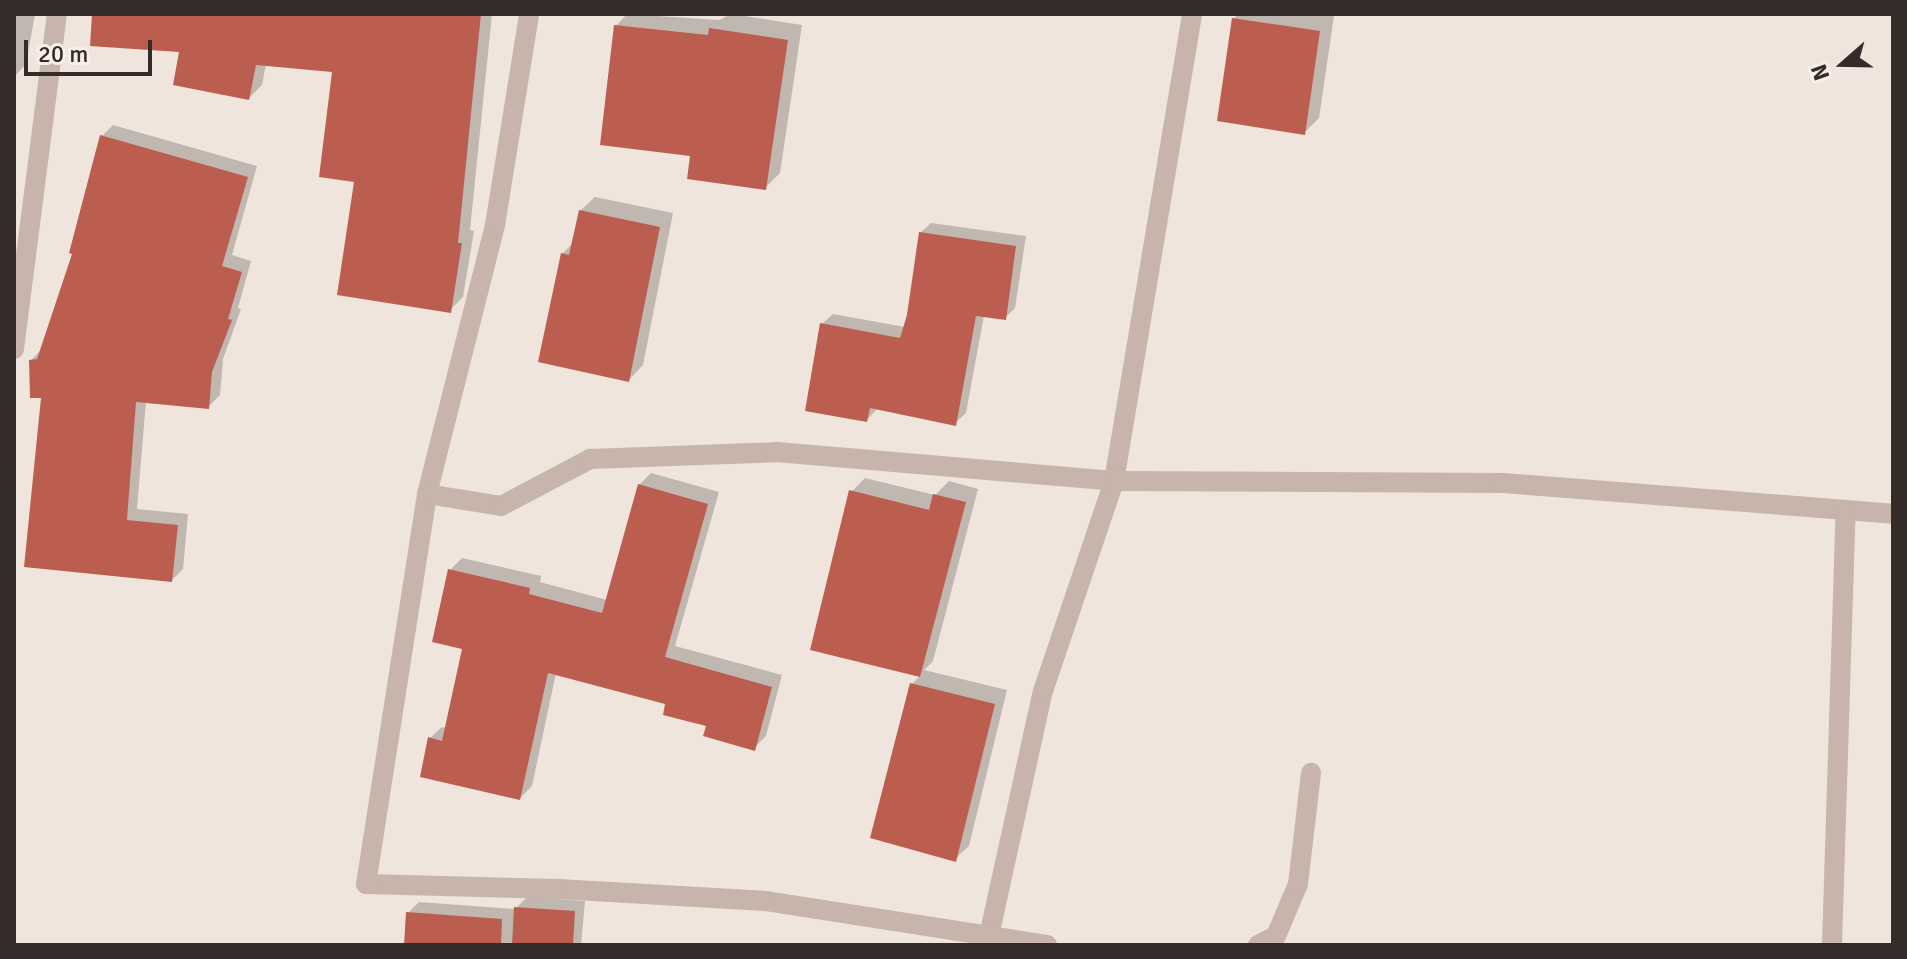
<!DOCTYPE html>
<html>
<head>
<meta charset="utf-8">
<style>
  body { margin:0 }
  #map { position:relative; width:1907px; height:959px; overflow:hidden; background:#f0e5dd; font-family:Signika,sans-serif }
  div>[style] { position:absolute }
  .shadow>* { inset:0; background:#0003 }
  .building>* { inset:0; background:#bb5e50 }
  .minor>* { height:20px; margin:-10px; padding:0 10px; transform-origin:10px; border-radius:10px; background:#c7b4aa }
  span { translate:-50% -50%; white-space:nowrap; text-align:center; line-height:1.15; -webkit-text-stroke:7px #f8efe9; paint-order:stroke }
  .frame { position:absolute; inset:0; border:16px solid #352b29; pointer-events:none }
  .north { position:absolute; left:1803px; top:24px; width:80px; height:80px; -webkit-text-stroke:6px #f8efe9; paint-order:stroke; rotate:250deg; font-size:22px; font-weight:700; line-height:32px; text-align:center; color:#352b29 }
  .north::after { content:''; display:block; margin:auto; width:28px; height:36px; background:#352b29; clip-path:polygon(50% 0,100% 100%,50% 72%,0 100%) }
  .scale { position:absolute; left:24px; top:40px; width:128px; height:36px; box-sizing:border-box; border:4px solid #352b29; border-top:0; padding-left:10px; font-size:24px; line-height:28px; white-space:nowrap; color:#352b29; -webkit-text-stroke:6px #f8efe9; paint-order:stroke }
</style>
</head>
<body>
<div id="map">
  <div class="shadow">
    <div style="clip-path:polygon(14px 14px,35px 14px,26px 64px,16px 75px)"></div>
    <div style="clip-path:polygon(94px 14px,492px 14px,470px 230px,474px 231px,463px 297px,450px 310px,356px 180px,334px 71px,266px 64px,262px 85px,249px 98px,182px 51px)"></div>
    <div style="clip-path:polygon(627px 14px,719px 20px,731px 14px,802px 25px,780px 173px,765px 188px,692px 154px,616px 26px)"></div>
    <div style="clip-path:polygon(1239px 14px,1334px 16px,1319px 118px,1304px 133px,1234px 18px)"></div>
    <div style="clip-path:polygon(113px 125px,257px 166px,232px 255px,251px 261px,238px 308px,241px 309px,223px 359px,220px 395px,209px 406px,146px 401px,137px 509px,188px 514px,183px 569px,172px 580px,26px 566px,43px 396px,31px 360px,42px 349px,74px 253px,102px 136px)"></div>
    <div style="clip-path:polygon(595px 197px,673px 213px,643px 365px,629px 380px,562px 254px,574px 242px,580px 211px)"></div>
    <div style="clip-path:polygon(931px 223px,1026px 236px,1015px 308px,1005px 318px,984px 315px,966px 413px,955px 423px,878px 408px,867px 420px,822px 324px,833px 314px,905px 327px,920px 233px)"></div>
    <div style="clip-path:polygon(651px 473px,719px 492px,675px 646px,782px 675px,766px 736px,754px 748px,668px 703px,556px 673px,532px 786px,520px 798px,430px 738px,442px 727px,447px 728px,465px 647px,450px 570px,462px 558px,541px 576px,540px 582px,607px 600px,639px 485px)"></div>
    <div style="clip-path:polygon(865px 478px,935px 495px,949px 481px,978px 489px,933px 661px,924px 670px,1007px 690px,969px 846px,955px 859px,912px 684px,920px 676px,813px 649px,851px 492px)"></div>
    <div style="clip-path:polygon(527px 897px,585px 901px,581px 945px,406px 945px,408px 913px,419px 902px,515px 909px)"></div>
  </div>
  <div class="building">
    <div style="clip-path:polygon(92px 14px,481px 14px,458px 243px,462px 243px,451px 313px,337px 295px,354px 182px,319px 177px,332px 72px,256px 65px,249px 100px,173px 85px,179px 52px,90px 46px)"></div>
    <div style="clip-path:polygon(1232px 18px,1320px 31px,1305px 135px,1217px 121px)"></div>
    <div style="clip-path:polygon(614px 25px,708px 35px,709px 28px,788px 40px,766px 190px,687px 179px,690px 156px,600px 145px)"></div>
    <div style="clip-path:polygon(100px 135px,248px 177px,222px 266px,242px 272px,228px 319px,232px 320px,212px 372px,209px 409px,136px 402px,127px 520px,178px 525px,172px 582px,24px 567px,41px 398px,30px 398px,29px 360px,37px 359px,72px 254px,69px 253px)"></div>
    <div style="clip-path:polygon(579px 210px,660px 227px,629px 382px,538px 362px,561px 253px,569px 255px)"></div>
    <div style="clip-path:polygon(919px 232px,1016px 246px,1006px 320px,976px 316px,956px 426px,870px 408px,867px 422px,805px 411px,820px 323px,900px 338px,907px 315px)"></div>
    <div style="clip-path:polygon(638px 484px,708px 504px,665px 657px,772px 687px,755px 751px,703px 736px,706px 726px,663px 715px,665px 704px,548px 673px,520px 800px,420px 777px,428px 737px,442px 741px,462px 649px,432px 642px,448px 569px,530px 588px,529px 594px,602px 613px)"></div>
    <div style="clip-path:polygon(849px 490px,929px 510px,933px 494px,966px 502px,920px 677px,810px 650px)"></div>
    <div style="clip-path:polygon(910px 683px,995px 704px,956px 862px,870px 838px)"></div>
    <div style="clip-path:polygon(514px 907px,575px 911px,573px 945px,512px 945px)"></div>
    <div style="clip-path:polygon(406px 912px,502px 919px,501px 945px,404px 945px)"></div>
  </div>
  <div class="minor">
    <div style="left:14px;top:349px;width:338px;rotate:-82.7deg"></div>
    <div style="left:427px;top:494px;width:277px;rotate:-75.8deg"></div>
    <div style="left:495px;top:225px;width:214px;rotate:-80.8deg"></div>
    <div style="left:987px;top:945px;width:260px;rotate:-77.6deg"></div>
    <div style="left:1043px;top:691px;width:222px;rotate:-71.3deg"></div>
    <div style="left:1114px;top:481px;width:473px;rotate:-80.5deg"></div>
    <div style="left:1047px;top:945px;width:284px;rotate:-171.1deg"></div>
    <div style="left:766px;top:901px;width:208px;rotate:-176.7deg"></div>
    <div style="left:558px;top:889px;width:192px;rotate:-178.5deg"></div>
    <div style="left:366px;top:884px;width:395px;rotate:-81.1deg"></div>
    <div style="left:427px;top:494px;width:75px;rotate:9.2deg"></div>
    <div style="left:501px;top:506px;width:101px;rotate:-27.8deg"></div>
    <div style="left:590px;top:459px;width:187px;rotate:-2.1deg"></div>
    <div style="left:777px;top:452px;width:338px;rotate:4.9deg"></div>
    <div style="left:1114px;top:481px;width:389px;rotate:0.3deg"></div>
    <div style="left:1503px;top:483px;width:391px;rotate:4.5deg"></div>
    <div style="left:1258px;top:945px;width:20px;rotate:-27deg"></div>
    <div style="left:1276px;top:936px;width:56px;rotate:-67.1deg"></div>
    <div style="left:1298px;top:884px;width:112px;rotate:-83.3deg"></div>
    <div style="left:1832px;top:945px;width:435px;rotate:-88.2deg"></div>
  </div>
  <div class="frame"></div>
  <div class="north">N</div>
  <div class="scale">20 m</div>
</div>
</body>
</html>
